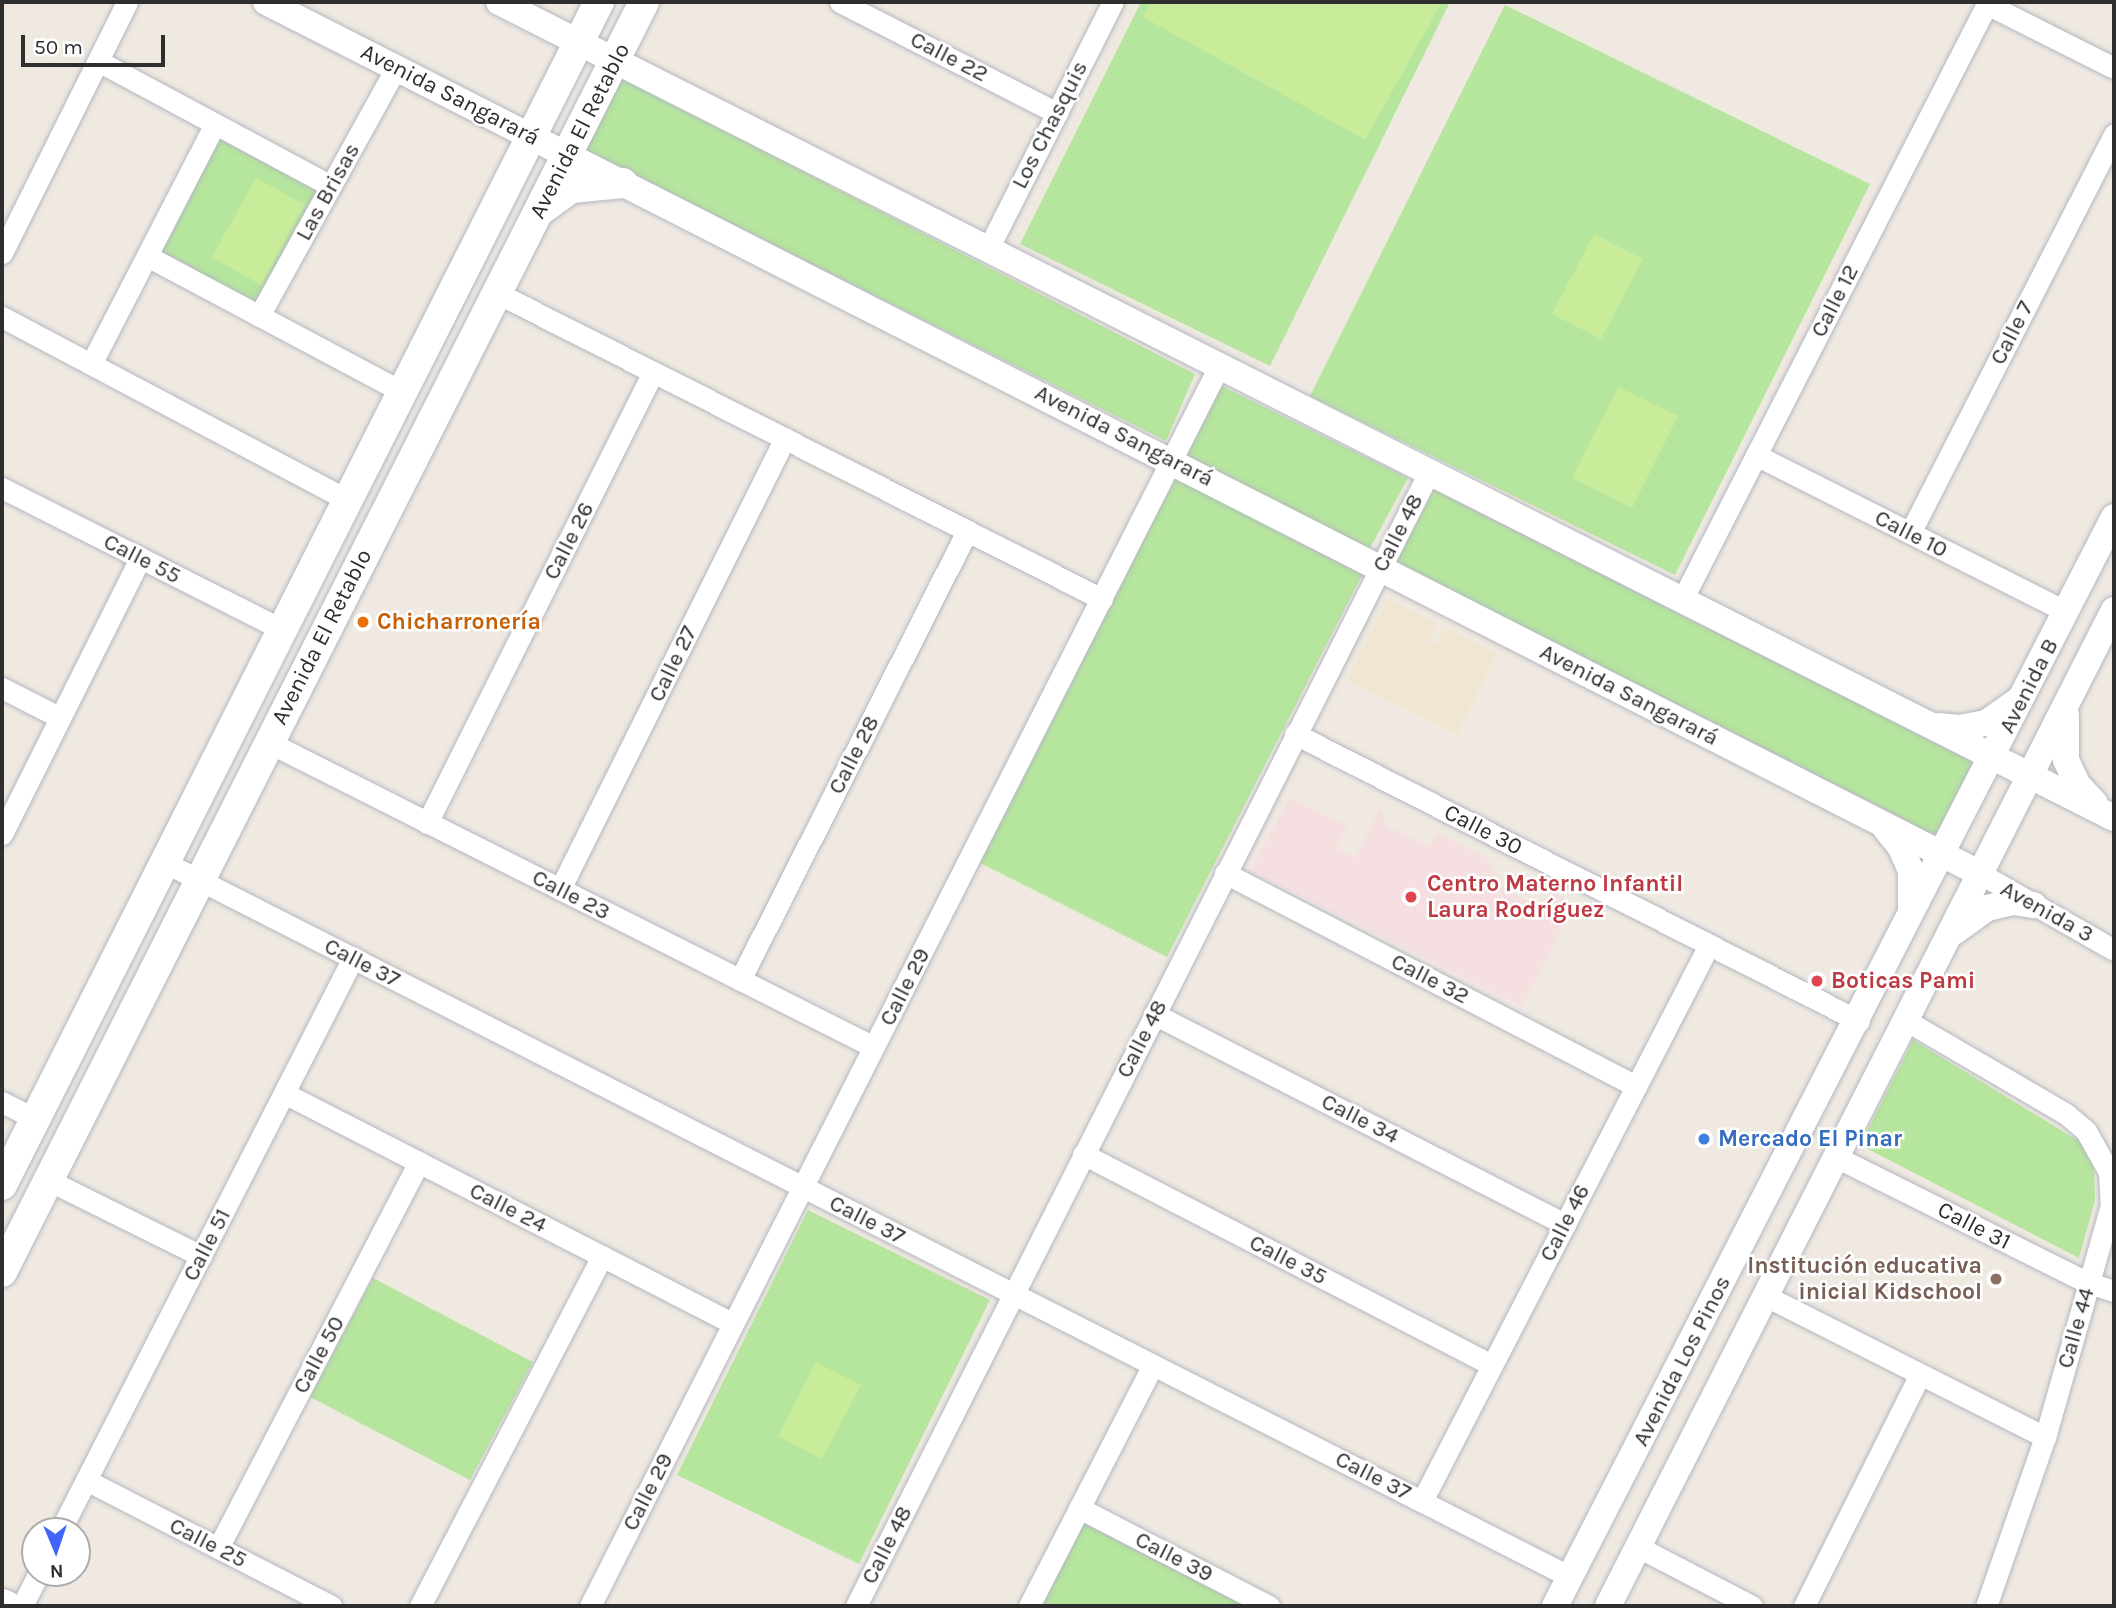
<!DOCTYPE html>
<html>
<head>
<meta charset="utf-8">
<style>
  body { margin:0 }
  #map { position:relative; width:2116px; height:1608px; overflow:hidden; background:#efe9e1; font-family:Karla,sans-serif }
  div>[style] { position:absolute }
  .education>* { inset:0; background:#f0e6d1 }
  .medical>* { inset:0; background:#f5dfe0 }
  .green>* { inset:0; background:#b6e59e }
  .pitch>* { inset:0; background:#c9ec9a }
  .roads { filter:drop-shadow(0 0 2px #b4b7c1) drop-shadow(0 0 2px #b4b7c1) }
  .minor>* { height:21px; margin:-10.5px; padding:0 10.5px; transform-origin:10.5px; border-radius:10.5px; background:#fff }
  .tertiary>* { height:26px; margin:-13px; padding:0 13px; transform-origin:13px; border-radius:13px; background:#fff }
  .secondary>* { height:30px; margin:-15px; padding:0 15px; transform-origin:15px; border-radius:15px; background:#fff }
  .dots>* { width:19px; height:19px; translate:-50% -50%; box-sizing:border-box; border:4px solid #fff; border-radius:50% }
  span { translate:-50% -50%; white-space:nowrap; text-align:center; line-height:1.15; -webkit-text-stroke:5px #fff; paint-order:stroke }
  .street-label { font-size:23px; color:#2e2e2e }
  .food-label { font-size:23px; color:#c56008; font-weight:700 }
  .left { translate:0 -50%; text-align:left }
  .health-label { font-size:23px; color:#be3a42; font-weight:700 }
  .shop-label { font-size:23px; color:#366cbe; font-weight:700 }
  .education-label { font-size:23px; color:#785e54; font-weight:700 }
  .right { translate:-100% -50%; text-align:right }
  .frame { position:absolute; inset:0; border:4px solid #2e2e2e; pointer-events:none }
  .north { position:absolute; left:21px; top:1517px; width:70px; height:70px; box-sizing:border-box; background:#fff; border:2px solid #ababab; border-radius:50%; rotate:178deg; font-size:19px; font-weight:700; line-height:28px; text-align:center; color:#2e2e2e }
  .north::after { content:''; display:block; margin:auto; width:24px; height:32px; background:#4264fb; clip-path:polygon(50% 0,100% 100%,50% 72%,0 100%) }
  .scale { position:absolute; left:21px; top:35px; width:144px; height:32px; box-sizing:border-box; border:4px solid #2e2e2e; border-top:0; padding-left:9px; font-size:21px; line-height:24px; white-space:nowrap; color:#2e2e2e; -webkit-text-stroke:5px #fff; paint-order:stroke }
</style>
</head>
<body>
<div id="map">
  <div class="education">
    <div style="clip-path:polygon(1388px 599px,1437px 623px,1429px 642px,1436px 645px,1445px 627px,1497px 653px,1457px 734px,1347px 680px)"></div>
  </div>
  <div class="medical">
    <div style="clip-path:polygon(1289px 798px,1347px 826px,1336px 848px,1355px 858px,1381px 807px,1386px 826px,1430px 847px,1437px 833px,1488px 859px,1497px 885px,1542px 909px,1551px 891px,1574px 903px,1522px 1006px,1251px 871px)"></div>
  </div>
  <div class="green">
    <div style="clip-path:polygon(1141px 2px,1450px 2px,1270px 366px,1020px 244px)"></div>
    <div style="clip-path:polygon(1505px 5px,1870px 184px,1675px 575px,1310px 396px)"></div>
    <div style="clip-path:polygon(618px 76px,1195px 374px,1166px 441px,582px 150px)"></div>
    <div style="clip-path:polygon(218px 137px,318px 191px,257px 304px,157px 250px)"></div>
    <div style="clip-path:polygon(1222px 386px,1408px 478px,1369px 550px,1184px 456px)"></div>
    <div style="clip-path:polygon(1176px 477px,1364px 571px,1167px 957px,980px 863px)"></div>
    <div style="clip-path:polygon(1436px 487px,1976px 764px,1937px 841px,1393px 566px)"></div>
    <div style="clip-path:polygon(1913px 1040px,2082px 1143px,2094px 1167px,2095px 1200px,2079px 1258px,1860px 1145px)"></div>
    <div style="clip-path:polygon(808px 1210px,990px 1300px,859px 1564px,677px 1475px)"></div>
    <div style="clip-path:polygon(373px 1278px,533px 1362px,470px 1480px,310px 1397px)"></div>
    <div style="clip-path:polygon(1082px 1521px,1247px 1606px,1037px 1606px)"></div>
  </div>
  <div class="pitch">
    <div style="clip-path:polygon(1151px 2px,1442px 2px,1365px 140px,1143px 17px)"></div>
    <div style="clip-path:polygon(256px 178px,305px 205px,261px 285px,212px 257px)"></div>
    <div style="clip-path:polygon(1594px 234px,1643px 259px,1601px 339px,1552px 314px)"></div>
    <div style="clip-path:polygon(1618px 387px,1678px 416px,1632px 508px,1572px 478px)"></div>
    <div style="clip-path:polygon(816px 1362px,861px 1385px,822px 1459px,778px 1436px)"></div>
  </div>
  <div class="roads">
    <div class="minor">
      <div style="left:840px;top:2px;width:244px;rotate:27.1deg"></div>
      <div style="left:1987px;top:4px;width:142px;rotate:26.7deg"></div>
      <div style="left:98px;top:61px;width:264px;rotate:28.2deg"></div>
      <div style="left:988px;top:249px;width:277px;rotate:-63.2deg"></div>
      <div style="left:2px;top:253px;width:280px;rotate:-63.5deg"></div>
      <div style="left:147px;top:256px;width:290px;rotate:28deg"></div>
      <div style="left:497px;top:293px;width:678px;rotate:26.83deg"></div>
      <div style="left:259px;top:316px;width:283px;rotate:-61.1deg"></div>
      <div style="left:2px;top:317px;width:393px;rotate:27.9deg"></div>
      <div style="left:91px;top:364px;width:270px;rotate:-62.7deg"></div>
      <div style="left:1756px;top:455px;width:348px;rotate:26.8deg"></div>
      <div style="left:2px;top:488px;width:313px;rotate:26.8deg"></div>
      <div style="left:1910px;top:533px;width:448px;rotate:-62.9deg"></div>
      <div style="left:1682px;top:600px;width:672px;rotate:-62.9deg"></div>
      <div style="left:2px;top:688px;width:64px;rotate:27deg"></div>
      <div style="left:1295px;top:734px;width:633px;rotate:26.97deg"></div>
      <div style="left:268px;top:742px;width:678px;rotate:26.72deg"></div>
      <div style="left:427px;top:823px;width:504px;rotate:-63.38deg"></div>
      <div style="left:2px;top:834px;width:309px;rotate:-63.4deg"></div>
      <div style="left:164px;top:862px;width:1577px;rotate:26.95deg"></div>
      <div style="left:1225px;top:873px;width:463px;rotate:27.4deg"></div>
      <div style="left:1981px;top:874px;width:153px;rotate:29.7deg"></div>
      <div style="left:560px;top:889px;width:504px;rotate:-63.49deg"></div>
      <div style="left:740px;top:980px;width:503px;rotate:-63.18deg"></div>
      <div style="left:1154px;top:1014px;width:462px;rotate:27.1deg"></div>
      <div style="left:1907px;top:1021px;width:184px;rotate:30.3deg"></div>
      <div style="left:2066px;top:1114px;width:26px;rotate:40deg"></div>
      <div style="left:2086px;top:1131px;width:47px;rotate:60.7deg"></div>
      <div style="left:2109px;top:1172px;width:33px;rotate:87deg"></div>
      <div style="left:2111px;top:1205px;width:81px;rotate:105.8deg"></div>
      <div style="left:2089px;top:1283px;width:160px;rotate:105.9deg"></div>
      <div style="left:2045px;top:1437px;width:179px;rotate:109.2deg"></div>
      <div style="left:284px;top:1093px;width:504px;rotate:27.18deg"></div>
      <div style="left:2px;top:1102px;width:37px;rotate:27deg"></div>
      <div style="left:1083px;top:1154px;width:460px;rotate:27.3deg"></div>
      <div style="left:1836px;top:1157px;width:283px;rotate:26.5deg"></div>
      <div style="left:2089px;top:1283px;width:26px;rotate:18deg"></div>
      <div style="left:48px;top:1180px;width:171px;rotate:26.4deg"></div>
      <div style="left:1764px;top:1295px;width:315px;rotate:26.8deg"></div>
      <div style="left:86px;top:1480px;width:276px;rotate:27.2deg"></div>
      <div style="left:1422px;top:1501px;width:626px;rotate:-62.7deg"></div>
      <div style="left:1079px;top:1508px;width:214px;rotate:27.3deg"></div>
      <div style="left:60px;top:1531px;width:644px;rotate:-62.92deg"></div>
      <div style="left:1638px;top:1547px;width:128px;rotate:27.4deg"></div>
      <div style="left:218px;top:1548px;width:435px;rotate:-62.5deg"></div>
      <div style="left:22px;top:1606px;width:37px;rotate:-63deg"></div>
      <div style="left:420px;top:1606px;width:394px;rotate:-62.5deg"></div>
      <div style="left:590px;top:1606px;width:1390px;rotate:-63.1deg"></div>
      <div style="left:856px;top:1606px;width:1271px;rotate:-63.19deg"></div>
      <div style="left:1029px;top:1606px;width:271px;rotate:-62.8deg"></div>
      <div style="left:1804px;top:1606px;width:259px;rotate:-63.4deg"></div>
    </div>
    <div class="tertiary">
      <div style="left:266px;top:2px;width:1924px;rotate:26.95deg"></div>
      <div style="left:499px;top:2px;width:1809px;rotate:26.81deg"></div>
      <div style="left:2066px;top:715px;width:45px;rotate:90deg"></div>
      <div style="left:2066px;top:760px;width:26px;rotate:65deg"></div>
      <div style="left:2077px;top:784px;width:26px;rotate:47deg"></div>
      <div style="left:1938px;top:726px;width:22px;rotate:5deg"></div>
      <div style="left:1960px;top:728px;width:26px;rotate:-11deg"></div>
      <div style="left:1986px;top:723px;width:42px;rotate:-35.2deg"></div>
      <div style="left:1886px;top:829px;width:22px;rotate:51deg"></div>
      <div style="left:1900px;top:846px;width:27px;rotate:66deg"></div>
      <div style="left:1911px;top:871px;width:41px;rotate:90deg"></div>
      <div style="left:1954px;top:932px;width:41px;rotate:-36deg"></div>
      <div style="left:1987px;top:908px;width:28px;rotate:-13deg"></div>
      <div style="left:2014px;top:902px;width:20px;rotate:9deg"></div>
      <div style="left:1555px;top:1606px;width:1224px;rotate:-62.83deg"></div>
      <div style="left:1608px;top:1606px;width:1117px;rotate:-63.07deg"></div>
    </div>
    <div class="secondary">
      <div style="left:542px;top:209px;width:36px;rotate:-36deg"></div>
      <div style="left:571px;top:188px;width:52px;rotate:-5.5deg"></div>
      <div style="left:2px;top:1185px;width:1325px;rotate:-63.22deg"></div>
      <div style="left:2px;top:1272px;width:1423px;rotate:-63.18deg"></div>
      <div style="left:2px;top:1604px;width:5px;rotate:22deg"></div>
    </div>
  </div>
  <div class="dots">
    <div style="left:363px;top:622px;background:#e8710a"></div>
    <div style="left:1411px;top:897px;background:#e0444e"></div>
    <div style="left:1817px;top:981px;background:#e0444e"></div>
    <div style="left:1704px;top:1139px;background:#3f7fe0"></div>
    <div style="left:1996px;top:1279px;background:#8d6e63"></div>
  </div>
  <div class="street-label">
    <span style="left:949px;top:57px;rotate:27deg">Calle 22</span>
    <span style="left:450px;top:95px;rotate:27deg">Avenida Sangarará</span>
    <span style="left:1050px;top:125px;rotate:-63deg">Los Chasquis</span>
    <span style="left:580px;top:131px;rotate:-63deg">Avenida El Retablo</span>
    <span style="left:328px;top:192px;rotate:-61deg">Las Brisas</span>
    <span style="left:1835px;top:301px;rotate:-63deg">Calle 12</span>
    <span style="left:2012px;top:333px;rotate:-63deg">Calle 7</span>
    <span style="left:1124px;top:436px;rotate:27deg">Avenida Sangarará</span>
    <span style="left:1398px;top:533px;rotate:-63deg">Calle 48</span>
    <span style="left:1911px;top:534px;rotate:27deg">Calle 10</span>
    <span style="left:569px;top:541px;rotate:-63deg">Calle 26</span>
    <span style="left:142px;top:559px;rotate:27deg">Calle 55</span>
    <span style="left:322px;top:637px;rotate:-63deg">Avenida El Retablo</span>
    <span style="left:673px;top:664px;rotate:-64deg">Calle 27</span>
    <span style="left:2029px;top:686px;rotate:-63deg">Avenida B</span>
    <span style="left:1629px;top:695px;rotate:27deg">Avenida Sangarará</span>
    <span style="left:854px;top:755px;rotate:-63deg">Calle 28</span>
    <span style="left:1483px;top:830px;rotate:27deg">Calle 30</span>
    <span style="left:571px;top:895px;rotate:27deg">Calle 23</span>
    <span style="left:2047px;top:912px;rotate:29deg">Avenida 3</span>
    <span style="left:362px;top:963px;rotate:27deg">Calle 37</span>
    <span style="left:1430px;top:979px;rotate:27deg">Calle 32</span>
    <span style="left:905px;top:987px;rotate:-63deg">Calle 29</span>
    <span style="left:1142px;top:1039px;rotate:-63deg">Calle 48</span>
    <span style="left:1360px;top:1119px;rotate:27deg">Calle 34</span>
    <span style="left:508px;top:1208px;rotate:27deg">Calle 24</span>
    <span style="left:867px;top:1220px;rotate:27deg">Calle 37</span>
    <span style="left:1565px;top:1223px;rotate:-63deg">Calle 46</span>
    <span style="left:1974px;top:1226px;rotate:27deg">Calle 31</span>
    <span style="left:207px;top:1245px;rotate:-63deg">Calle 51</span>
    <span style="left:1288px;top:1260px;rotate:27deg">Calle 35</span>
    <span style="left:2076px;top:1328px;rotate:-74deg">Calle 44</span>
    <span style="left:319px;top:1355px;rotate:-62deg">Calle 50</span>
    <span style="left:1682px;top:1361px;rotate:-63deg">Avenida Los Pinos</span>
    <span style="left:1373px;top:1476px;rotate:27deg">Calle 37</span>
    <span style="left:648px;top:1492px;rotate:-63deg">Calle 29</span>
    <span style="left:208px;top:1543px;rotate:27deg">Calle 25</span>
    <span style="left:887px;top:1545px;rotate:-63deg">Calle 48</span>
    <span style="left:1174px;top:1557px;rotate:27deg">Calle 39</span>
  </div>
  <div class="food-label">
    <span class="left" style="left:377px;top:622px">Chicharronería</span>
  </div>
  <div class="health-label">
    <span class="left" style="left:1427px;top:897px">Centro Materno Infantil<br>Laura Rodríguez</span>
    <span class="left" style="left:1831px;top:981px">Boticas Pami</span>
  </div>
  <div class="shop-label">
    <span class="left" style="left:1718px;top:1139px">Mercado El Pinar</span>
  </div>
  <div class="education-label">
    <span class="right" style="left:1982px;top:1279px">Institución educativa<br>inicial Kidschool</span>
  </div>
  <div class="frame"></div>
  <div class="north">N</div>
  <div class="scale">50 m</div>
</div>
</body>
</html>
